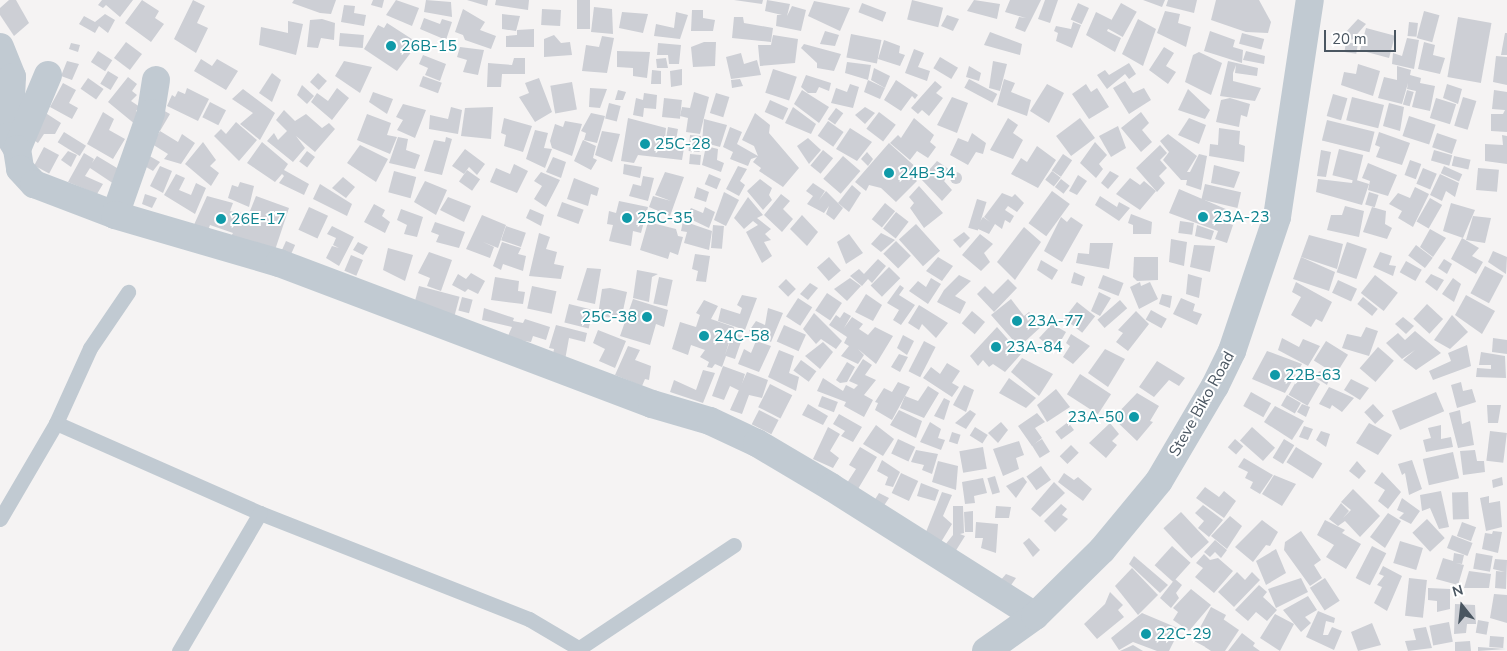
<!DOCTYPE html>
<style>
body{margin:0}
#map{position:relative;width:1507px;height:651px;overflow:hidden;background:#f5f3f3;font-family:"Nunito Sans",sans-serif}
div>[style]{position:absolute}
.building>*{inset:0;background:#cdcfd5;transform-origin:0 0}
.round{border-radius:50%}
.service>*{height:15px;margin:-7.5px;padding:0 7.5px;transform-origin:7.5px;border-radius:7.5px;background:#c1cad2}
.minor>*{height:28px;margin:-14px;padding:0 14px;transform-origin:14px;border-radius:14px;background:#c1cad2}
.tertiary>*{height:28px;margin:-14px;padding:0 14px;transform-origin:14px;border-radius:14px;background:#c1cad2}
.dots>*{width:14px;height:14px;translate:-50% -50%;box-sizing:border-box;border:2px solid #fff;border-radius:50%}
span{translate:-50% -50%;white-space:nowrap;text-align:center;line-height:1.15;-webkit-text-stroke:4px #fff;paint-order:stroke}
.culture-label{font-size:16px;color:#0d838f}
.left{translate:0 -50%;text-align:left}
.right{translate:-100% -50%;text-align:right}
.street-label{font-size:16px;color:#4a5661}
.north{position:absolute;left:1437px;top:581px;width:50px;height:50px;-webkit-text-stroke:4px #fff;paint-order:stroke;rotate:344deg;font-size:14px;font-weight:700;line-height:20px;text-align:center;color:#4a5661}
.north::after{content:'';display:block;margin:auto;width:18px;height:22px;background:#4a5661;clip-path:polygon(50% 0,100% 100%,50% 72%,0 100%)}
.scale{position:absolute;left:1324px;top:30px;width:72px;height:22px;box-sizing:border-box;border:2px solid #4a5661;border-top:0;padding-left:6px;font-size:15px;line-height:18px;white-space:nowrap;color:#4a5661;-webkit-text-stroke:4px #fff;paint-order:stroke}
</style>
<div id="map">
<div class="building">
<i style="clip-path:polygon(9px 0,16px 0,29px 23px,14px 36px,0 15px,0 8px)"></i>
<i style="clip-path:polygon(102px 0,133px 0,120px 17px,106px 5px,103px 8px,98px 5px)"></i>
<i style="clip-path:polygon(142px 0,159px 11px,155px 18px,164px 24px,151px 42px,125px 23px)"></i>
<i style="clip-path:polygon(193px 0,205px 6px,197px 23px,208px 28px,196px 53px,174px 39px)"></i>
<i style="clip-path:polygon(294px 0,336px 0,331px 14px,320px 13px,292px 3px)"></i>
<i style="clip-path:polygon(373px 0,384px 0,382px 8px,371px 5px)"></i>
<i style="clip-path:polygon(396px 0,419px 8px,412px 26px,386px 15px)"></i>
<i style="clip-path:polygon(426px 0,451px 2px,452px 17px,424px 12px)"></i>
<i style="clip-path:polygon(467px 0,488px 0,487px 6px)"></i>
<i style="clip-path:polygon(496px 0,529px 0,528px 10px,495px 5px)"></i>
<i style="left:577px;top:0;width:13px;height:29px"></i>
<i style="clip-path:polygon(734px 0,763px 0,762px 4px)"></i>
<i style="clip-path:polygon(767px 0,790px 4px,787px 16px,792px 6px,806px 10px,801px 31px,776px 26px,777px 15px,782px 15px,765px 11px)"></i>
<i style="left:912px;top:0;width:32px;height:20px;rotate:14deg"></i>
<i style="clip-path:polygon(974px 0,1000px 4px,997px 19px,967px 11px)"></i>
<i style="clip-path:polygon(1010px 0,1041px 0,1025px 32px,1015px 28px,1019px 17px,1026px 18px,1005px 12px)"></i>
<i style="clip-path:polygon(1045px 0,1058px 0,1050px 23px,1038px 19px)"></i>
<i style="clip-path:polygon(1143px 0,1165px 0,1162px 7px)"></i>
<i style="clip-path:polygon(1168px 0,1197px 0,1194px 13px,1166px 6px)"></i>
<i style="clip-path:polygon(1216px 0,1259px 0,1271px 22px,1268px 33px,1246px 32px,1211px 20px)"></i>
<i style="clip-path:polygon(814px 1px,850px 8px,840px 31px,808px 16px)"></i>
<i style="left:862px;top:3px;width:26px;height:10px;rotate:21deg"></i>
<i style="left:1078px;top:3px;width:12px;height:18px;rotate:24deg"></i>
<i style="left:1121px;top:3px;width:18px;height:29px;rotate:29deg"></i>
<i style="clip-path:polygon(344px 5px,355px 6px,354px 13px,366px 15px,364px 26px,341px 22px)"></i>
<i style="clip-path:polygon(594px 7px,612px 9px,613px 34px,591px 32px)"></i>
<i style="clip-path:polygon(463px 9px,485px 22px,480px 30px,496px 36px,491px 49px,465px 40px,463px 35px,455px 32px)"></i>
<i style="left:542px;top:9px;width:19px;height:16px;rotate:3deg"></i>
<i style="clip-path:polygon(692px 10px,703px 10px,703px 18px,715px 20px,713px 31px,691px 31px)"></i>
<i style="clip-path:polygon(1165px 11px,1180px 14px,1178px 23px,1191px 27px,1186px 47px,1157px 33px)"></i>
<i style="left:1424px;top:11px;width:16px;height:28px;rotate:15deg"></i>
<i style="clip-path:polygon(622px 12px,648px 14px,643px 33px,619px 28px)"></i>
<i style="clip-path:polygon(676px 12px,688px 15px,680px 39px,654px 36px,656px 24px,674px 28px)"></i>
<i style="clip-path:polygon(1096px 12px,1112px 20px,1107px 31px,1121px 38px,1115px 52px,1086px 35px)"></i>
<i style="clip-path:polygon(105px 14px,115px 20px,108px 33px,99px 26px,95px 33px,79px 24px,84px 16px,95px 22px)"></i>
<i style="clip-path:polygon(502px 14px,520px 16px,516px 31px,502px 29px)"></i>
<i style="clip-path:polygon(947px 15px,959px 19px,953px 31px,941px 26px)"></i>
<i style="clip-path:polygon(734px 17px,743px 17px,744px 23px,773px 28px,771px 42px,732px 38px)"></i>
<i style="left:1458px;top:17px;width:34px;height:61px;rotate:10deg"></i>
<i style="clip-path:polygon(424px 18px,440px 24px,442px 19px,452px 22px,446px 40px,420px 29px)"></i>
<i style="clip-path:polygon(322px 19px,335px 23px,334px 40px,321px 38px,318px 48px,307px 47px,310px 20px)"></i>
<i style="clip-path:polygon(1138px 19px,1156px 29px,1143px 66px,1122px 54px)"></i>
<i style="clip-path:polygon(1358px 19px,1366px 24px,1352px 40px,1344px 34px)"></i>
<i style="clip-path:polygon(288px 21px,303px 24px,296px 55px,259px 45px,261px 27px,288px 33px)"></i>
<i style="clip-path:polygon(1073px 22px,1081px 25px,1072px 48px,1056px 41px,1058px 33px,1054px 31px,1056px 26px,1071px 29px)"></i>
<i style="left:1409px;top:22px;width:9px;height:14px;rotate:6deg"></i>
<i style="clip-path:polygon(387px 23px,418px 43px,397px 71px,364px 49px,378px 25px,384px 28px)"></i>
<i style="left:1366px;top:28px;width:30px;height:23px;rotate:15deg"></i>
<i style="clip-path:polygon(534px 29px,534px 47px,506px 47px,506px 36px,517px 35px,517px 30px)"></i>
<i style="clip-path:polygon(825px 31px,839px 35px,835px 46px,820px 44px)"></i>
<i style="clip-path:polygon(1210px 31px,1235px 40px,1233px 47px,1243px 50px,1242px 63px,1204px 51px)"></i>
<i style="clip-path:polygon(990px 32px,1022px 44px,1020px 55px,984px 45px)"></i>
<i style="left:340px;top:33px;width:24px;height:13px;rotate:5deg"></i>
<i style="left:1242px;top:33px;width:23px;height:11px;rotate:15deg"></i>
<i style="clip-path:polygon(1505px 33px,1507px 33px,1507px 55px,1501px 55px)"></i>
<i style="left:851px;top:34px;width:31px;height:24px;rotate:11deg"></i>
<i style="clip-path:polygon(554px 35px,561px 43px,570px 42px,572px 55px,544px 57px,544px 39px)"></i>
<i style="clip-path:polygon(773px 35px,798px 39px,795px 63px,760px 66px,758px 45px,771px 45px)"></i>
<i style="clip-path:polygon(602px 36px,614px 38px,607px 73px,582px 71px,586px 45px,599px 47px)"></i>
<i style="clip-path:polygon(1407px 38px,1419px 40px,1414px 69px,1392px 64px,1393px 53px,1402px 56px)"></i>
<i style="clip-path:polygon(884px 40px,900px 46px,899px 53px,905px 55px,900px 66px,878px 59px)"></i>
<i style="left:126px;top:42px;width:20px;height:20px;rotate:37deg"></i>
<i style="clip-path:polygon(704px 42px,716px 42px,715px 66px,693px 67px,691px 47px)"></i>
<i style="left:1346px;top:42px;width:12px;height:10px;rotate:9deg"></i>
<i style="clip-path:polygon(1424px 42px,1435px 45px,1433px 55px,1445px 58px,1440px 74px,1418px 69px)"></i>
<i style="clip-path:polygon(71px 43px,80px 45px,78px 52px,69px 49px)"></i>
<i style="clip-path:polygon(658px 43px,681px 45px,679px 64px,669px 64px,668px 55px,657px 55px)"></i>
<i style="clip-path:polygon(804px 44px,841px 54px,834px 71px,817px 68px,817px 63px,801px 48px)"></i>
<i style="clip-path:polygon(460px 47px,484px 50px,478px 75px,463px 72px,467px 60px,457px 57px)"></i>
<i style="clip-path:polygon(1164px 47px,1174px 53px,1166px 66px,1176px 72px,1168px 84px,1149px 70px)"></i>
<i style="clip-path:polygon(914px 49px,924px 53px,918px 67px,930px 71px,927px 81px,905px 73px)"></i>
<i style="left:98px;top:51px;width:17px;height:13px;rotate:33deg"></i>
<i style="clip-path:polygon(617px 51px,650px 52px,647px 78px,633px 76px,633px 68px,617px 67px)"></i>
<i style="clip-path:polygon(1246px 51px,1265px 56px,1264px 64px,1243px 60px)"></i>
<i style="clip-path:polygon(1199px 52px,1222px 63px,1211px 95px,1185px 82px,1193px 55px)"></i>
<i style="clip-path:polygon(741px 53px,744px 64px,757px 60px,761px 75px,731px 79px,726px 57px)"></i>
<i style="clip-path:polygon(423px 55px,446px 64px,440px 81px,425px 75px,428px 68px,419px 64px)"></i>
<i style="clip-path:polygon(1496px 56px,1507px 57px,1507px 85px,1493px 82px)"></i>
<i style="left:940px;top:57px;width:21px;height:13px;rotate:31deg"></i>
<i style="clip-path:polygon(514px 58px,525px 58px,525px 74px,502px 74px,501px 87px,487px 87px,488px 63px,512px 65px)"></i>
<i style="clip-path:polygon(666px 58px,668px 68px,657px 68px,656px 59px)"></i>
<i style="clip-path:polygon(201px 59px,212px 66px,217px 59px,238px 71px,226px 90px,194px 71px)"></i>
<i style="clip-path:polygon(67px 61px,79px 64px,72px 80px,61px 76px)"></i>
<i style="clip-path:polygon(344px 61px,372px 67px,360px 93px,335px 76px)"></i>
<i style="clip-path:polygon(993px 61px,1007px 64px,1000px 91px,989px 88px)"></i>
<i style="clip-path:polygon(1228px 61px,1258px 68px,1257px 76px,1235px 73px,1236px 65px,1233px 73px,1233px 81px,1261px 88px,1255px 101px,1220px 96px)"></i>
<i style="clip-path:polygon(847px 62px,871px 65px,868px 80px,885px 88px,880px 99px,864px 92px,868px 80px,845px 73px)"></i>
<i style="clip-path:polygon(1129px 63px,1136px 74px,1129px 79px,1125px 74px,1107px 89px,1097px 75px,1105px 70px,1109px 75px)"></i>
<i style="clip-path:polygon(1358px 64px,1380px 71px,1373px 96px,1341px 85px,1344px 72px,1356px 74px)"></i>
<i style="clip-path:polygon(969px 66px,981px 73px,979px 81px,966px 77px)"></i>
<i style="clip-path:polygon(1397px 66px,1411px 70px,1410px 75px,1421px 78px,1420px 83px,1435px 86px,1430px 111px,1412px 107px,1416px 91px,1407px 89px,1408px 83px,1402px 104px,1378px 98px,1384px 77px,1397px 80px)"></i>
<i style="clip-path:polygon(874px 68px,890px 76px,885px 88px,871px 80px)"></i>
<i style="clip-path:polygon(682px 69px,682px 85px,671px 87px,670px 71px)"></i>
<i style="left:773px;top:69px;width:25px;height:25px;rotate:18deg"></i>
<i style="clip-path:polygon(652px 70px,661px 71px,661px 84px,651px 84px)"></i>
<i style="left:108px;top:71px;width:12px;height:15px;rotate:31deg"></i>
<i style="clip-path:polygon(272px 73px,281px 80px,272px 102px,259px 93px)"></i>
<i style="left:318px;top:73px;width:12px;height:12px;rotate:42deg"></i>
<i style="clip-path:polygon(806px 75px,831px 83px,829px 91px,819px 87px,816px 93px,808px 93px,801px 87px)"></i>
<i style="left:423px;top:76px;width:20px;height:11px;rotate:20deg"></i>
<i style="clip-path:polygon(128px 77px,137px 84px,132px 91px,137px 95px,131px 101px,140px 107px,136px 111px,141px 115px,136px 125px,108px 102px)"></i>
<i style="left:88px;top:78px;width:19px;height:13px;rotate:35deg"></i>
<i style="clip-path:polygon(539px 78px,552px 112px,535px 122px,519px 97px,529px 93px,525px 83px)"></i>
<i style="left:969px;top:79px;width:32px;height:10px;rotate:28deg"></i>
<i style="clip-path:polygon(1004px 79px,1015px 83px,1011px 92px,1031px 100px,1027px 116px,997px 105px)"></i>
<i style="clip-path:polygon(731px 80px,740px 79px,743px 86px,732px 88px)"></i>
<i style="clip-path:polygon(896px 80px,918px 95px,915px 99px,912px 96px,901px 111px,884px 100px)"></i>
<i style="clip-path:polygon(935px 81px,942px 87px,936px 93px,943px 98px,929px 116px,922px 110px,918px 114px,911px 108px)"></i>
<i style="clip-path:polygon(1125px 81px,1133px 93px,1144px 88px,1151px 100px,1129px 114px,1113px 88px)"></i>
<i style="left:572px;top:82px;width:28px;height:22px;rotate:80deg"></i>
<i style="clip-path:polygon(63px 83px,76px 90px,69px 103px,78px 108px,72px 119px,50px 107px)"></i>
<i style="clip-path:polygon(850px 84px,859px 87px,853px 108px,831px 103px,836px 88px,847px 92px)"></i>
<i style="clip-path:polygon(1047px 84px,1064px 93px,1049px 123px,1030px 111px)"></i>
<i style="clip-path:polygon(1086px 84px,1091px 92px,1097px 88px,1109px 107px,1089px 119px,1072px 94px)"></i>
<i style="clip-path:polygon(1447px 84px,1462px 89px,1458px 104px,1443px 98px)"></i>
<i style="clip-path:polygon(302px 85px,314px 96px,307px 104px,297px 95px)"></i>
<i style="clip-path:polygon(187px 88px,209px 99px,198px 121px,167px 106px,172px 95px,175px 97px,178px 91px,185px 94px)"></i>
<i style="clip-path:polygon(337px 88px,349px 98px,332px 120px,311px 102px,317px 93px,328px 101px)"></i>
<i style="clip-path:polygon(590px 88px,607px 89px,600px 108px,589px 107px)"></i>
<i style="clip-path:polygon(243px 89px,275px 113px,260px 140px,240px 124px,253px 113px,232px 99px)"></i>
<i style="clip-path:polygon(1188px 89px,1210px 110px,1205px 119px,1178px 110px)"></i>
<i style="clip-path:polygon(618px 90px,626px 92px,623px 100px,615px 100px)"></i>
<i style="clip-path:polygon(802px 90px,829px 107px,819px 123px,794px 104px)"></i>
<i style="left:1407px;top:90px;width:7px;height:15px;rotate:16deg"></i>
<i style="clip-path:polygon(1494px 90px,1507px 92px,1507px 132px,1491px 131px,1491px 114px,1503px 114px,1505px 110px,1492px 109px)"></i>
<i style="clip-path:polygon(373px 92px,393px 99px,387px 114px,369px 102px)"></i>
<i style="clip-path:polygon(694px 92px,709px 97px,700px 134px,686px 132px,688px 118px,680px 116px,682px 107px,690px 108px)"></i>
<i style="clip-path:polygon(644px 93px,657px 95px,656px 109px,644px 108px,643px 117px,633px 115px,636px 98px,643px 100px)"></i>
<i style="left:716px;top:93px;width:14px;height:21px;rotate:17deg"></i>
<i style="left:1333px;top:94px;width:15px;height:23px;rotate:16deg"></i>
<i style="clip-path:polygon(952px 97px,968px 103px,957px 133px,937px 125px)"></i>
<i style="left:1352px;top:97px;width:33px;height:24px;rotate:14deg"></i>
<i style="left:1463px;top:97px;width:14px;height:30px;rotate:17deg"></i>
<i style="left:664px;top:98px;width:18px;height:19px;rotate:6deg"></i>
<i style="clip-path:polygon(1230px 98px,1250px 104px,1247px 117px,1241px 115px,1239px 127px,1216px 122px,1221px 100px)"></i>
<i style="left:1436px;top:98px;width:21px;height:21px;rotate:17deg"></i>
<i style="left:770px;top:100px;width:20px;height:13px;rotate:24deg"></i>
<i style="left:210px;top:102px;width:18px;height:17px;rotate:27deg"></i>
<i style="left:609px;top:103px;width:12px;height:16px;rotate:14deg"></i>
<i style="clip-path:polygon(1389px 103px,1404px 107px,1400px 131px,1383px 126px)"></i>
<i style="clip-path:polygon(403px 104px,426px 110px,415px 138px,397px 130px,403px 120px,396px 117px)"></i>
<i style="clip-path:polygon(451px 107px,462px 110px,458px 134px,429px 129px,430px 115px,448px 119px)"></i>
<i style="clip-path:polygon(493px 107px,491px 139px,461px 136px,465px 108px)"></i>
<i style="clip-path:polygon(793px 107px,816px 124px,811px 134px,785px 123px)"></i>
<i style="clip-path:polygon(865px 107px,875px 113px,865px 124px,855px 115px)"></i>
<i style="left:836px;top:108px;width:9px;height:14px;rotate:36deg"></i>
<i style="clip-path:polygon(161px 109px,170px 114px,160px 131px,178px 142px,182px 134px,195px 143px,181px 164px,164px 159px,168px 154px,152px 144px,160px 131px,151px 125px)"></i>
<i style="clip-path:polygon(284px 110px,295px 121px,306px 114px,322px 128px,329px 123px,335px 129px,315px 152px,296px 136px,305px 148px,293px 162px,267px 141px,274px 133px,278px 140px,287px 131px,276px 120px)"></i>
<i style="clip-path:polygon(44px 112px,61px 123px,55px 134px,44px 134px,38px 143px,28px 136px)"></i>
<i style="clip-path:polygon(103px 112px,114px 119px,109px 130px,125px 139px,113px 159px,87px 144px)"></i>
<i style="left:879px;top:112px;width:21px;height:21px;rotate:37deg"></i>
<i style="clip-path:polygon(1141px 112px,1149px 123px,1142px 130px,1152px 142px,1141px 152px,1121px 128px)"></i>
<i style="clip-path:polygon(591px 113px,605px 116px,597px 143px,584px 140px,586px 133px,581px 131px)"></i>
<i style="clip-path:polygon(755px 113px,770px 125px,769px 133px,799px 168px,783px 187px,759px 171px,761px 168px,753px 162px,757px 157px,751px 159px,748px 166px,730px 159px,733px 152px,723px 147px,730px 127px,742px 132px,737px 144px,758px 156px,754px 146px,742px 140px)"></i>
<i style="clip-path:polygon(367px 114px,391px 123px,387px 135px,397px 137px,390px 154px,357px 140px)"></i>
<i style="left:1409px;top:116px;width:28px;height:21px;rotate:18deg"></i>
<i style="clip-path:polygon(504px 118px,532px 126px,523px 152px,504px 146px,506px 135px,501px 133px)"></i>
<i style="clip-path:polygon(628px 118px,666px 128px,664px 150px,668px 127px,678px 129px,675px 146px,684px 148px,682px 160px,638px 155px,634px 163px,621px 161px)"></i>
<i style="clip-path:polygon(914px 118px,934px 135px,930px 142px,936px 147px,928px 158px,917px 151px,910px 160px,890px 143px,898px 135px,901px 138px)"></i>
<i style="clip-path:polygon(1008px 118px,1018px 125px,1013px 133px,1023px 140px,1013px 159px,990px 150px)"></i>
<i style="left:1080px;top:118px;width:25px;height:30px;rotate:53deg"></i>
<i style="clip-path:polygon(1189px 118px,1206px 125px,1199px 144px,1178px 135px)"></i>
<i style="clip-path:polygon(704px 119px,727px 125px,720px 147px,702px 142px)"></i>
<i style="left:1327px;top:120px;width:49px;height:21px;rotate:14deg"></i>
<i style="clip-path:polygon(565px 121px,582px 124px,572px 156px,552px 148px,550px 141px,555px 124px,563px 127px)"></i>
<i style="left:828px;top:121px;width:19px;height:18px;rotate:35deg"></i>
<i style="clip-path:polygon(236px 122px,257px 140px,239px 161px,214px 136px,221px 129px,226px 134px)"></i>
<i style="clip-path:polygon(1118px 126px,1126px 148px,1111px 157px,1099px 136px)"></i>
<i style="clip-path:polygon(850px 128px,872px 142px,857px 161px,836px 149px)"></i>
<i style="clip-path:polygon(1219px 128px,1240px 131px,1239px 144px,1245px 146px,1244px 162px,1209px 156px,1210px 144px,1218px 145px)"></i>
<i style="clip-path:polygon(535px 130px,548px 133px,544px 148px,552px 149px,545px 168px,526px 159px)"></i>
<i style="clip-path:polygon(602px 131px,620px 134px,612px 162px,595px 155px)"></i>
<i style="left:64px;top:132px;width:26px;height:12px;rotate:32deg"></i>
<i style="clip-path:polygon(1379px 132px,1410px 143px,1402px 165px,1376px 157px,1380px 147px,1375px 145px)"></i>
<i style="clip-path:polygon(972px 133px,986px 143px,983px 154px,976px 152px,968px 165px,950px 155px,958px 138px,968px 142px)"></i>
<i style="left:1437px;top:133px;width:21px;height:15px;rotate:19deg"></i>
<i style="clip-path:polygon(1168px 134px,1197px 156px,1187px 172px,1190px 172px,1199px 154px,1207px 156px,1201px 190px,1186px 185px,1187px 180px,1181px 180px,1163px 160px,1169px 152px,1160px 141px)"></i>
<i style="left:690px;top:135px;width:11px;height:16px;rotate:5deg"></i>
<i style="clip-path:polygon(1502px 135px,1507px 136px,1507px 164px,1485px 161px,1485px 144px,1503px 145px)"></i>
<i style="clip-path:polygon(398px 137px,408px 139px,406px 150px,420px 155px,415px 169px,389px 163px)"></i>
<i style="clip-path:polygon(446px 137px,452px 139px,442px 175px,424px 171px,434px 140px,445px 142px)"></i>
<i style="clip-path:polygon(808px 138px,821px 150px,809px 164px,797px 146px)"></i>
<i style="clip-path:polygon(583px 140px,596px 146px,593px 158px,597px 160px,591px 170px,574px 161px)"></i>
<i style="clip-path:polygon(203px 142px,216px 160px,210px 166px,219px 173px,211px 186px,185px 164px)"></i>
<i style="clip-path:polygon(262px 142px,288px 164px,284px 170px,309px 184px,304px 195px,279px 183px,284px 176px,282px 174px,275px 182px,247px 163px)"></i>
<i style="clip-path:polygon(1095px 142px,1107px 155px,1099px 164px,1103px 169px,1096px 178px,1080px 163px)"></i>
<i style="clip-path:polygon(889px 143px,919px 170px,912px 176px,917px 181px,896px 202px,881px 188px,869px 185px,866px 191px,855px 182px)"></i>
<i style="clip-path:polygon(360px 145px,388px 159px,376px 182px,347px 163px)"></i>
<i style="clip-path:polygon(1160px 145px,1167px 153px,1160px 160px,1167px 168px,1159px 176px,1165px 183px,1157px 192px,1136px 168px)"></i>
<i style="clip-path:polygon(706px 146px,718px 149px,717px 160px,724px 163px,721px 172px,702px 165px)"></i>
<i style="clip-path:polygon(1037px 146px,1056px 160px,1038px 188px,1011px 174px,1021px 158px,1027px 162px)"></i>
<i style="left:44px;top:147px;width:17px;height:21px;rotate:28deg"></i>
<i style="clip-path:polygon(465px 149px,485px 164px,477px 175px,469px 167px,464px 174px,452px 166px)"></i>
<i style="left:1339px;top:149px;width:25px;height:27px;rotate:14deg"></i>
<i style="left:823px;top:150px;width:13px;height:20px;rotate:39deg"></i>
<i style="clip-path:polygon(1321px 150px,1331px 152px,1326px 177px,1317px 176px)"></i>
<i style="left:1434px;top:150px;width:19px;height:11px;rotate:16deg"></i>
<i style="clip-path:polygon(68px 151px,77px 155px,71px 167px,61px 160px)"></i>
<i style="left:307px;top:151px;width:10px;height:13px;rotate:37deg"></i>
<i style="clip-path:polygon(867px 152px,873px 159px,868px 166px,861px 159px)"></i>
<i style="clip-path:polygon(84px 153px,94px 159px,92px 163px,97px 156px,122px 171px,114px 184px,90px 168px,85px 176px,103px 184px,97px 194px,68px 182px)"></i>
<i style="clip-path:polygon(146px 154px,160px 162px,153px 171px,141px 164px)"></i>
<i style="left:690px;top:154px;width:11px;height:10px;rotate:5deg"></i>
<i style="left:1063px;top:154px;width:11px;height:20px;rotate:34deg"></i>
<i style="left:843px;top:156px;width:23px;height:30px;rotate:41deg"></i>
<i style="left:1454px;top:156px;width:17px;height:10px;rotate:13deg"></i>
<i style="clip-path:polygon(553px 157px,566px 162px,561px 178px,546px 172px)"></i>
<i style="left:1410px;top:160px;width:12px;height:16px;rotate:20deg"></i>
<i style="clip-path:polygon(937px 161px,953px 172px,944px 181px,952px 190px,942px 201px,921px 179px)"></i>
<i style="clip-path:polygon(1368px 163px,1397px 175px,1388px 196px,1368px 190px,1370px 181px,1362px 178px)"></i>
<i style="clip-path:polygon(514px 164px,528px 171px,517px 193px,490px 182px,496px 168px,510px 174px)"></i>
<i style="clip-path:polygon(624px 164px,642px 167px,640px 178px,623px 174px)"></i>
<i style="clip-path:polygon(1214px 165px,1240px 172px,1234px 188px,1211px 183px)"></i>
<i style="clip-path:polygon(160px 166px,172px 171px,163px 193px,150px 186px)"></i>
<i style="clip-path:polygon(738px 166px,747px 169px,740px 181px,745px 185px,739px 196px,726px 189px)"></i>
<i style="left:1444px;top:166px;width:20px;height:8px;rotate:24deg"></i>
<i style="left:1423px;top:168px;width:15px;height:17px;rotate:23deg"></i>
<i style="left:1478px;top:168px;width:21px;height:22px;rotate:5deg"></i>
<i style="left:467px;top:170px;width:16px;height:14px;rotate:35deg"></i>
<i style="left:394px;top:171px;width:23px;height:22px;rotate:15deg"></i>
<i style="left:1052px;top:171px;width:11px;height:11px;rotate:38deg"></i>
<i style="clip-path:polygon(1110px 171px,1119px 176px,1108px 189px,1101px 183px)"></i>
<i class="round" style="left:950px;top:172px;width:12px;height:12px"></i>
<i style="clip-path:polygon(541px 172px,560px 180px,546px 207px,534px 199px,542px 186px,534px 181px)"></i>
<i style="clip-path:polygon(665px 172px,684px 177px,670px 216px,649px 207px,653px 196px,671px 201px,655px 195px)"></i>
<i style="clip-path:polygon(176px 174px,185px 178px,179px 190px,191px 195px,196px 183px,206px 188px,195px 214px,164px 195px)"></i>
<i style="left:709px;top:174px;width:13px;height:11px;rotate:23deg"></i>
<i style="clip-path:polygon(1440px 174px,1459px 183px,1455px 197px,1446px 191px,1442px 201px,1430px 195px)"></i>
<i style="clip-path:polygon(1078px 175px,1087px 181px,1077px 195px,1069px 191px)"></i>
<i style="clip-path:polygon(643px 176px,654px 178px,648px 201px,629px 196px,633px 184px,641px 186px)"></i>
<i style="clip-path:polygon(343px 177px,355px 187px,346px 198px,332px 188px)"></i>
<i style="clip-path:polygon(574px 178px,599px 188px,597px 196px,591px 194px,588px 206px,567px 199px)"></i>
<i style="clip-path:polygon(1130px 178px,1140px 185px,1144px 181px,1156px 191px,1140px 210px,1116px 194px)"></i>
<i style="clip-path:polygon(760px 179px,772px 188px,769px 195px,772px 200px,763px 210px,747px 191px)"></i>
<i style="left:1061px;top:179px;width:11px;height:10px;rotate:38deg"></i>
<i style="clip-path:polygon(1318px 179px,1352px 183px,1353px 179px,1369px 184px,1362px 205px,1316px 192px)"></i>
<i style="clip-path:polygon(425px 181px,447px 190px,436px 215px,414px 202px)"></i>
<i style="clip-path:polygon(240px 182px,254px 186px,249px 207px,228px 198px,232px 185px,238px 187px)"></i>
<i style="clip-path:polygon(813px 183px,825px 191px,819px 200px,826px 191px,843px 208px,834px 220px,826px 214px,829px 206px,824px 213px,807px 204px,813px 196px,806px 191px)"></i>
<i style="clip-path:polygon(320px 184px,352px 204px,347px 216px,313px 199px)"></i>
<i style="left:1205px;top:184px;width:37px;height:16px;rotate:13deg"></i>
<i style="clip-path:polygon(852px 185px,861px 193px,849px 212px,838px 203px)"></i>
<i style="clip-path:polygon(919px 186px,943px 213px,924px 228px,910px 208px,914px 203px,909px 197px)"></i>
<i style="clip-path:polygon(697px 187px,709px 192px,706px 202px,694px 198px)"></i>
<i style="clip-path:polygon(1415px 187px,1429px 194px,1413px 227px,1398px 218px,1402px 211px,1389px 204px,1398px 193px,1410px 198px)"></i>
<i style="clip-path:polygon(1179px 189px,1228px 210px,1224px 222px,1233px 225px,1227px 243px,1215px 239px,1218px 231px,1169px 213px)"></i>
<i style="left:1052px;top:191px;width:22px;height:40px;rotate:36deg"></i>
<i style="clip-path:polygon(724px 192px,739px 200px,726px 226px,714px 220px)"></i>
<i style="left:1369px;top:192px;width:10px;height:13px;rotate:17deg"></i>
<i style="clip-path:polygon(1002px 193px,1012px 197px,1015px 194px,1024px 203px,1017px 212px,1008px 206px,1005px 210px,1014px 216px,1010px 223px,1005px 220px,1002px 229px,995px 224px,989px 234px,976px 228px,983px 217px,990px 222px,984px 217px)"></i>
<i style="clip-path:polygon(145px 194px,157px 198px,152px 208px,142px 204px)"></i>
<i style="clip-path:polygon(781px 194px,790px 201px,783px 209px,793px 219px,782px 232px,764px 215px)"></i>
<i style="clip-path:polygon(207px 196px,233px 203px,230px 211px,248px 214px,246px 221px,256px 196px,289px 208px,274px 253px,230px 238px,233px 233px,210px 225px,208px 230px,193px 227px)"></i>
<i style="clip-path:polygon(1100px 196px,1117px 207px,1119px 202px,1130px 208px,1119px 221px,1095px 205px)"></i>
<i style="clip-path:polygon(448px 197px,471px 206px,464px 222px,440px 210px)"></i>
<i style="clip-path:polygon(748px 197px,763px 215px,757px 218px,771px 229px,765px 234px,771px 240px,764px 242px,772px 256px,762px 263px,746px 232px,758px 225px,753px 221px,744px 229px,734px 218px)"></i>
<i style="left:1430px;top:198px;width:14px;height:27px;rotate:30deg"></i>
<i style="left:977px;top:199px;width:10px;height:30px;rotate:17deg"></i>
<i style="clip-path:polygon(619px 201px,648px 207px,641px 233px,633px 231px,631px 246px,609px 241px,613px 225px,607px 224px,609px 211px,616px 213px)"></i>
<i style="left:562px;top:202px;width:23px;height:15px;rotate:20deg"></i>
<i style="left:885px;top:203px;width:13px;height:21px;rotate:39deg"></i>
<i style="clip-path:polygon(1451px 203px,1475px 210px,1463px 238px,1443px 231px)"></i>
<i style="clip-path:polygon(374px 204px,385px 210px,382px 216px,390px 222px,385px 233px,364px 222px)"></i>
<i style="clip-path:polygon(1345px 206px,1364px 211px,1359px 237px,1327px 230px,1331px 215px,1342px 215px)"></i>
<i style="left:309px;top:207px;width:21px;height:25px;rotate:25deg"></i>
<i style="clip-path:polygon(705px 207px,715px 212px,709px 228px,686px 217px,691px 208px,703px 213px)"></i>
<i style="clip-path:polygon(1372px 207px,1386px 211px,1385px 224px,1392px 228px,1387px 239px,1363px 232px)"></i>
<i style="clip-path:polygon(401px 209px,423px 217px,417px 237px,404px 234px,407px 225px,397px 220px)"></i>
<i style="clip-path:polygon(530px 209px,544px 215px,541px 226px,526px 218px)"></i>
<i style="left:896px;top:212px;width:16px;height:21px;rotate:38deg"></i>
<i style="clip-path:polygon(1131px 214px,1152px 222px,1151px 234px,1133px 234px,1133px 225px,1128px 223px)"></i>
<i style="clip-path:polygon(482px 215px,506px 225px,498px 248px,483px 242px,494px 247px,490px 258px,466px 249px)"></i>
<i style="clip-path:polygon(802px 215px,818px 232px,807px 246px,790px 229px)"></i>
<i style="clip-path:polygon(1473px 216px,1491px 218px,1485px 243px,1466px 240px)"></i>
<i style="clip-path:polygon(1061px 217px,1067px 222px,1071px 217px,1083px 225px,1062px 262px,1044px 251px)"></i>
<i style="clip-path:polygon(683px 221px,712px 231px,709px 250px,684px 243px,687px 232px,681px 231px)"></i>
<i style="left:1180px;top:221px;width:14px;height:12px;rotate:8deg"></i>
<i style="clip-path:polygon(435px 222px,465px 232px,459px 248px,436px 242px,439px 235px,431px 232px)"></i>
<i style="clip-path:polygon(648px 222px,676px 229px,678px 236px,683px 237px,678px 255px,670px 252px,668px 259px,640px 250px)"></i>
<i style="left:916px;top:224px;width:36px;height:23px;rotate:48deg"></i>
<i style="left:713px;top:225px;width:11px;height:23px;rotate:5deg"></i>
<i style="clip-path:polygon(1197px 225px,1214px 231px,1211px 240px,1195px 236px)"></i>
<i style="clip-path:polygon(332px 226px,354px 237px,339px 266px,326px 258px,332px 246px,339px 248px,333px 245px,336px 238px,327px 234px)"></i>
<i style="left:506px;top:226px;width:21px;height:15px;rotate:19deg"></i>
<i style="clip-path:polygon(1024px 227px,1041px 242px,1015px 280px,997px 262px)"></i>
<i style="clip-path:polygon(1430px 229px,1446px 238px,1433px 257px,1420px 247px)"></i>
<i style="clip-path:polygon(964px 232px,970px 238px,960px 248px,953px 240px)"></i>
<i style="clip-path:polygon(539px 233px,550px 237px,546px 249px,557px 252px,554px 264px,564px 266px,561px 279px,529px 276px)"></i>
<i style="clip-path:polygon(881px 233px,895px 240px,881px 252px,871px 244px)"></i>
<i style="clip-path:polygon(849px 234px,863px 253px,846px 264px,837px 242px)"></i>
<i style="clip-path:polygon(980px 234px,993px 244px,984px 253px,990px 262px,981px 271px,962px 255px)"></i>
<i style="clip-path:polygon(1309px 235px,1343px 244px,1337px 269px,1301px 257px)"></i>
<i style="clip-path:polygon(1462px 238px,1479px 248px,1472px 256px,1483px 262px,1476px 274px,1451px 259px)"></i>
<i style="clip-path:polygon(1171px 239px,1187px 242px,1184px 266px,1169px 262px)"></i>
<i style="left:286px;top:241px;width:10px;height:12px;rotate:24deg"></i>
<i style="left:896px;top:241px;width:21px;height:18px;rotate:45deg"></i>
<i style="clip-path:polygon(358px 242px,368px 247px,363px 255px,353px 250px)"></i>
<i style="clip-path:polygon(502px 242px,521px 248px,518px 254px,526px 256px,523px 271px,503px 264px,501px 270px,493px 266px)"></i>
<i style="left:1347px;top:242px;width:21px;height:32px;rotate:19deg"></i>
<i style="clip-path:polygon(1090px 243px,1113px 243px,1109px 269px,1076px 263px,1078px 253px,1089px 254px)"></i>
<i style="clip-path:polygon(1194px 245px,1215px 246px,1210px 272px,1190px 267px)"></i>
<i style="left:1416px;top:245px;width:21px;height:13px;rotate:37deg"></i>
<i style="clip-path:polygon(388px 248px,413px 255px,405px 281px,383px 270px)"></i>
<i style="clip-path:polygon(1493px 251px,1507px 257px,1506px 274px,1488px 262px)"></i>
<i style="clip-path:polygon(429px 252px,452px 260px,441px 291px,427px 286px,430px 278px,418px 273px)"></i>
<i style="clip-path:polygon(1380px 252px,1392px 256px,1389px 265px,1396px 266px,1393px 276px,1373px 267px)"></i>
<i style="clip-path:polygon(695px 254px,710px 256px,706px 282px,696px 281px,698px 271px,692px 269px)"></i>
<i style="left:351px;top:255px;width:13px;height:17px;rotate:23deg"></i>
<i style="left:829px;top:257px;width:18px;height:16px;rotate:49deg"></i>
<i style="clip-path:polygon(938px 257px,953px 266px,942px 281px,926px 271px)"></i>
<i style="clip-path:polygon(1134px 257px,1158px 257px,1158px 280px,1137px 281px,1133px 277px)"></i>
<i style="clip-path:polygon(1301px 257px,1335px 272px,1329px 291px,1293px 279px)"></i>
<i style="clip-path:polygon(878px 259px,886px 266px,872px 283px,868px 279px,862px 286px,850px 276px,859px 269px,864px 274px)"></i>
<i style="clip-path:polygon(1444px 259px,1452px 264px,1447px 274px,1438px 268px)"></i>
<i style="clip-path:polygon(1041px 260px,1058px 270px,1052px 280px,1037px 270px)"></i>
<i style="left:1406px;top:261px;width:18px;height:13px;rotate:29deg"></i>
<i style="left:1485px;top:266px;width:21px;height:31px;rotate:28deg"></i>
<i style="left:889px;top:267px;width:16px;height:26px;rotate:45deg"></i>
<i style="clip-path:polygon(587px 268px,601px 269px,595px 304px,577px 300px)"></i>
<i style="clip-path:polygon(637px 270px,658px 274px,652px 277px,649px 302px,633px 298px)"></i>
<i style="clip-path:polygon(1074px 272px,1085px 277px,1082px 286px,1071px 283px)"></i>
<i style="clip-path:polygon(471px 273px,485px 281px,478px 294px,468px 289px,465px 292px,452px 285px,458px 274px,466px 279px)"></i>
<i style="clip-path:polygon(1188px 274px,1202px 278px,1199px 298px,1186px 294px)"></i>
<i style="clip-path:polygon(1431px 274px,1444px 280px,1437px 291px,1425px 282px)"></i>
<i style="clip-path:polygon(959px 275px,971px 281px,955px 296px,966px 302px,960px 314px,937px 302px,944px 290px,952px 294px,944px 290px)"></i>
<i style="left:1103px;top:275px;width:22px;height:14px;rotate:21deg"></i>
<i style="left:1375px;top:275px;width:29px;height:23px;rotate:38deg"></i>
<i style="clip-path:polygon(495px 277px,519px 281px,518px 291px,525px 292px,523px 304px,491px 300px)"></i>
<i style="left:659px;top:277px;width:14px;height:27px;rotate:12deg"></i>
<i style="clip-path:polygon(850px 278px,861px 286px,847px 301px,834px 289px)"></i>
<i style="clip-path:polygon(931px 278px,941px 284px,928px 304px,909px 291px,918px 281px,926px 287px)"></i>
<i style="clip-path:polygon(1453px 278px,1461px 284px,1454px 302px,1442px 294px)"></i>
<i style="left:786px;top:279px;width:14px;height:11px;rotate:45deg"></i>
<i style="clip-path:polygon(1008px 279px,1017px 288px,994px 312px,977px 294px,985px 286px,993px 294px)"></i>
<i style="left:1338px;top:280px;width:21px;height:14px;rotate:25deg"></i>
<i style="clip-path:polygon(1140px 282px,1141px 286px,1150px 282px,1158px 299px,1139px 309px,1130px 287px)"></i>
<i style="clip-path:polygon(1296px 282px,1332px 302px,1322px 322px,1316px 319px,1311px 327px,1291px 315px,1301px 297px,1292px 292px)"></i>
<i style="clip-path:polygon(810px 283px,818px 288px,808px 300px,800px 294px)"></i>
<i style="clip-path:polygon(900px 285px,904px 288px,899px 295px,915px 305px,901px 325px,893px 320px,899px 310px,887px 303px)"></i>
<i style="left:419px;top:286px;width:42px;height:19px;rotate:15deg"></i>
<i style="left:532px;top:286px;width:25px;height:23px;rotate:12deg"></i>
<i style="clip-path:polygon(610px 288px,627px 292px,621px 320px,598px 315px,602px 289px)"></i>
<i style="clip-path:polygon(1099px 292px,1111px 298px,1100px 316px,1091px 311px)"></i>
<i style="left:827px;top:293px;width:18px;height:21px;rotate:34deg"></i>
<i style="clip-path:polygon(866px 294px,882px 305px,873px 321px,855px 312px)"></i>
<i style="clip-path:polygon(1162px 294px,1172px 296px,1170px 308px,1159px 304px)"></i>
<i style="clip-path:polygon(742px 295px,757px 298px,745px 330px,718px 321px,721px 308px,740px 314px,742px 308px,737px 305px)"></i>
<i style="clip-path:polygon(1466px 295px,1495px 311px,1482px 334px,1455px 315px)"></i>
<i style="left:462px;top:297px;width:11px;height:14px;rotate:15deg"></i>
<i style="left:1363px;top:297px;width:19px;height:9px;rotate:39deg"></i>
<i style="left:798px;top:298px;width:17px;height:22px;rotate:33deg"></i>
<i style="clip-path:polygon(1181px 298px,1195px 304px,1193px 311px,1202px 314px,1197px 325px,1173px 314px)"></i>
<i style="clip-path:polygon(633px 299px,668px 310px,664px 327px,656px 324px,650px 345px,620px 336px)"></i>
<i style="clip-path:polygon(1011px 299px,1024px 316px,1029px 312px,1043px 325px,1019px 347px,991px 315px)"></i>
<i style="clip-path:polygon(704px 300px,718px 306px,711px 319px,734px 327px,725px 355px,733px 333px,743px 336px,735px 359px,726px 356px,722px 367px,715px 364px,712px 368px,707px 367px,709px 362px,700px 357px,705px 350px,691px 345px,688px 355px,672px 349px,680px 322px,696px 327px,700px 315px,696px 313px)"></i>
<i style="left:1120px;top:300px;width:11px;height:30px;rotate:49deg"></i>
<i style="left:1077px;top:302px;width:23px;height:21px;rotate:38deg"></i>
<i style="left:569px;top:304px;width:25px;height:19px;rotate:14deg"></i>
<i style="left:1427px;top:304px;width:22px;height:20px;rotate:43deg"></i>
<i style="clip-path:polygon(919px 305px,948px 323px,936px 338px,922px 324px,919px 330px,908px 323px)"></i>
<i style="clip-path:polygon(484px 308px,514px 318px,513px 321px,523px 323px,525px 319px,550px 327px,546px 340px,533px 336px,531px 342px,507px 338px,512px 327px,482px 320px)"></i>
<i style="clip-path:polygon(768px 308px,783px 313px,771px 342px,749px 331px,756px 321px,765px 325px)"></i>
<i style="left:1151px;top:310px;width:18px;height:11px;rotate:29deg"></i>
<i style="left:972px;top:311px;width:17px;height:16px;rotate:40deg"></i>
<i style="clip-path:polygon(1136px 311px,1149px 324px,1128px 351px,1116px 342px,1123px 333px,1118px 330px)"></i>
<i style="clip-path:polygon(844px 312px,851px 316px,844px 328px,852px 317px,863px 324px,859px 329px,868px 335px,875px 327px,893px 336px,876px 364px,858px 349px,864px 355px,858px 364px,841px 356px,849px 346px,844px 343px,847px 337px,829px 325px,836px 315px,840px 318px)"></i>
<i style="clip-path:polygon(814px 313px,842px 341px,836px 349px,821px 339px,816px 344px,803px 329px)"></i>
<i style="clip-path:polygon(1452px 315px,1468px 332px,1450px 349px,1434px 340px)"></i>
<i style="clip-path:polygon(1403px 317px,1414px 326px,1406px 334px,1395px 324px)"></i>
<i style="clip-path:polygon(1052px 324px,1066px 332px,1055px 351px,1039px 338px)"></i>
<i style="clip-path:polygon(556px 325px,587px 333px,585px 342px,569px 338px,565px 360px,553px 354px,554px 349px,549px 348px)"></i>
<i style="left:784px;top:325px;width:24px;height:18px;rotate:24deg"></i>
<i style="clip-path:polygon(997px 327px,1021px 354px,1005px 372px,993px 364px,989px 367px,983px 360px,978px 366px,970px 356px)"></i>
<i style="clip-path:polygon(1366px 327px,1378px 331px,1369px 356px,1342px 348px,1347px 334px,1361px 337px)"></i>
<i style="clip-path:polygon(598px 330px,626px 341px,615px 368px,599px 361px,605px 349px,593px 343px)"></i>
<i style="clip-path:polygon(1415px 331px,1441px 353px,1416px 370px,1403px 360px,1415px 350px,1402px 359px,1386px 343px,1398px 333px,1405px 340px)"></i>
<i style="clip-path:polygon(1071px 334px,1090px 346px,1073px 364px,1063px 357px,1070px 346px,1066px 343px)"></i>
<i style="clip-path:polygon(903px 335px,914px 341px,907px 355px,897px 348px)"></i>
<i style="clip-path:polygon(1282px 338px,1299px 347px,1303px 339px,1320px 346px,1308px 366px,1278px 350px)"></i>
<i style="clip-path:polygon(1493px 338px,1507px 340px,1507px 354px,1492px 352px)"></i>
<i style="clip-path:polygon(756px 341px,771px 346px,759px 372px,738px 364px,744px 349px,751px 353px)"></i>
<i style="left:924px;top:341px;width:13px;height:34px;rotate:27deg"></i>
<i style="left:1326px;top:341px;width:26px;height:23px;rotate:32deg"></i>
<i style="clip-path:polygon(823px 342px,833px 352px,820px 369px,805px 356px)"></i>
<i style="clip-path:polygon(1467px 345px,1471px 366px,1433px 380px,1429px 371px,1451px 361px,1448px 353px)"></i>
<i style="clip-path:polygon(628px 346px,640px 350px,635px 360px,651px 366px,649px 380px,645px 379px,642px 386px,615px 375px)"></i>
<i style="left:1378px;top:347px;width:21px;height:28px;rotate:41deg"></i>
<i style="clip-path:polygon(1105px 349px,1125px 359px,1108px 387px,1088px 373px)"></i>
<i style="clip-path:polygon(779px 350px,794px 356px,789px 373px,799px 377px,796px 391px,768px 377px)"></i>
<i style="clip-path:polygon(1267px 351px,1302px 364px,1285px 393px,1252px 379px)"></i>
<i style="clip-path:polygon(1481px 352px,1505px 356px,1506px 378px,1476px 377px,1477px 368px,1491px 369px,1491px 365px,1479px 365px)"></i>
<i style="clip-path:polygon(899px 354px,908px 357px,900px 372px,891px 367px)"></i>
<i style="clip-path:polygon(1022px 358px,1053px 374px,1039px 396px,1011px 372px)"></i>
<i style="clip-path:polygon(863px 359px,872px 365px,865px 375px,876px 380px,864px 395px,873px 400px,864px 417px,844px 406px,846px 402px,817px 391px,823px 378px,843px 391px,846px 385px,854px 389px,858px 385px,849px 381px)"></i>
<i style="left:801px;top:360px;width:19px;height:13px;rotate:36deg"></i>
<i style="clip-path:polygon(1157px 361px,1185px 378px,1179px 386px,1169px 380px,1154px 397px,1139px 387px)"></i>
<i style="clip-path:polygon(847px 362px,855px 367px,847px 382px,840px 383px,836px 380px)"></i>
<i style="clip-path:polygon(947px 363px,960px 371px,952px 383px,959px 387px,952px 397px,923px 378px,931px 367px,940px 374px)"></i>
<i style="clip-path:polygon(723px 366px,745px 374px,740px 391px,730px 386px,724px 400px,712px 396px)"></i>
<i style="clip-path:polygon(703px 370px,715px 373px,703px 403px,670px 392px,674px 380px,696px 390px)"></i>
<i style="clip-path:polygon(1319px 371px,1331px 374px,1327px 385px,1316px 378px)"></i>
<i style="clip-path:polygon(747px 372px,768px 380px,762px 398px,749px 395px,742px 414px,730px 410px)"></i>
<i style="left:1301px;top:373px;width:22px;height:25px;rotate:30deg"></i>
<i style="left:1080px;top:374px;width:37px;height:24px;rotate:33deg"></i>
<i style="clip-path:polygon(1009px 378px,1036px 398px,1026px 408px,999px 393px)"></i>
<i style="clip-path:polygon(1351px 379px,1369px 388px,1360px 400px,1344px 390px)"></i>
<i style="clip-path:polygon(898px 382px,910px 387px,892px 420px,875px 410px,878px 403px,875px 402px,884px 388px,892px 392px)"></i>
<i style="clip-path:polygon(1461px 382px,1463px 391px,1472px 389px,1476px 402px,1457px 408px,1451px 385px)"></i>
<i style="left:770px;top:384px;width:25px;height:26px;rotate:27deg"></i>
<i style="clip-path:polygon(964px 385px,974px 390px,966px 412px,953px 405px)"></i>
<i style="clip-path:polygon(928px 386px,939px 393px,924px 418px,900px 408px,905px 396px,918px 401px)"></i>
<i style="clip-path:polygon(1329px 387px,1354px 398px,1342px 412px,1332px 405px,1330px 409px,1319px 404px)"></i>
<i style="clip-path:polygon(1056px 389px,1070px 407px,1047px 422px,1037px 405px)"></i>
<i style="left:1251px;top:392px;width:23px;height:16px;rotate:29deg"></i>
<i style="left:1436px;top:392px;width:21px;height:48px;rotate:67deg"></i>
<i style="clip-path:polygon(1137px 393px,1159px 406px,1150px 421px,1153px 422px,1137px 441px,1113px 418px)"></i>
<i style="left:1287px;top:395px;width:16px;height:12px;rotate:30deg"></i>
<i style="left:822px;top:396px;width:17px;height:11px;rotate:21deg"></i>
<i style="clip-path:polygon(944px 398px,950px 401px,944px 420px,934px 416px)"></i>
<i style="clip-path:polygon(808px 404px,828px 416px,823px 425px,802px 415px)"></i>
<i style="clip-path:polygon(1302px 404px,1310px 407px,1306px 417px,1297px 412px)"></i>
<i style="left:1373px;top:404px;width:16px;height:12px;rotate:47deg"></i>
<i style="clip-path:polygon(1487px 405px,1501px 405px,1498px 423px,1488px 423px)"></i>
<i style="clip-path:polygon(1275px 406px,1304px 421px,1292px 440px,1264px 422px)"></i>
<i style="left:759px;top:410px;width:22px;height:16px;rotate:27deg"></i>
<i style="clip-path:polygon(899px 410px,922px 421px,916px 438px,890px 425px)"></i>
<i style="clip-path:polygon(970px 410px,976px 414px,966px 429px,955px 423px)"></i>
<i style="clip-path:polygon(1460px 410px,1462px 424px,1470px 421px,1474px 445px,1458px 448px,1449px 413px)"></i>
<i style="clip-path:polygon(1037px 413px,1045px 422px,1035px 428px,1042px 438px,1032px 446px,1018px 426px)"></i>
<i style="clip-path:polygon(839px 414px,862px 427px,853px 442px,841px 436px,845px 431px,833px 424px)"></i>
<i style="clip-path:polygon(930px 422px,941px 429px,938px 438px,945px 440px,941px 450px,920px 442px)"></i>
<i style="clip-path:polygon(1001px 422px,1008px 430px,998px 443px,988px 433px)"></i>
<i style="left:1068px;top:422px;width:10px;height:16px;rotate:53deg"></i>
<i style="clip-path:polygon(1110px 423px,1119px 434px,1112px 441px,1117px 445px,1106px 458px,1089px 443px)"></i>
<i style="clip-path:polygon(1369px 423px,1392px 435px,1378px 455px,1356px 443px)"></i>
<i style="clip-path:polygon(876px 425px,894px 439px,883px 456px,863px 444px)"></i>
<i style="clip-path:polygon(1441px 425px,1441px 439px,1451px 437px,1453px 447px,1426px 452px,1423px 440px,1431px 438px,1428px 428px)"></i>
<i style="clip-path:polygon(1304px 426px,1313px 429px,1308px 440px,1299px 437px)"></i>
<i style="clip-path:polygon(828px 427px,840px 434px,830px 451px,839px 458px,833px 468px,813px 459px)"></i>
<i style="left:975px;top:427px;width:15px;height:10px;rotate:32deg"></i>
<i style="left:1252px;top:427px;width:31px;height:18px;rotate:42deg"></i>
<i style="clip-path:polygon(1321px 431px,1330px 434px,1326px 447px,1316px 440px)"></i>
<i style="left:1490px;top:431px;width:17px;height:30px;rotate:7deg"></i>
<i style="left:952px;top:432px;width:9px;height:10px;rotate:18deg"></i>
<i style="left:898px;top:439px;width:19px;height:16px;rotate:25deg"></i>
<i style="left:1042px;top:439px;width:15px;height:12px;rotate:58deg"></i>
<i style="left:1235px;top:439px;width:11px;height:11px;rotate:41deg"></i>
<i style="left:1284px;top:439px;width:12px;height:22px;rotate:31deg"></i>
<i style="clip-path:polygon(1019px 441px,1024px 455px,1016px 458px,1019px 469px,1003px 476px,993px 449px)"></i>
<i style="left:1071px;top:445px;width:11px;height:16px;rotate:45deg"></i>
<i style="clip-path:polygon(860px 447px,877px 457px,858px 489px,847px 483px,856px 469px,849px 465px)"></i>
<i style="left:983px;top:447px;width:22px;height:24px;rotate:80deg"></i>
<i style="left:1296px;top:447px;width:31px;height:18px;rotate:32deg"></i>
<i style="clip-path:polygon(916px 450px,938px 454px,932px 474px,922px 470px,924px 465px,911px 462px)"></i>
<i style="clip-path:polygon(1475px 450px,1477px 461px,1484px 461px,1485px 472px,1463px 475px,1460px 451px)"></i>
<i style="left:1453px;top:452px;width:27px;height:31px;rotate:77deg"></i>
<i style="clip-path:polygon(1244px 458px,1273px 475px,1260px 494px,1250px 488px,1253px 482px,1245px 478px,1248px 472px,1238px 467px)"></i>
<i style="clip-path:polygon(882px 460px,900px 472px,893px 487px,885px 485px,888px 477px,877px 471px)"></i>
<i style="clip-path:polygon(1412px 460px,1422px 489px,1409px 495px,1405px 473px,1402px 475px,1398px 464px)"></i>
<i style="clip-path:polygon(938px 461px,958px 466px,956px 490px,932px 482px)"></i>
<i style="clip-path:polygon(1357px 461px,1366px 471px,1359px 479px,1349px 471px)"></i>
<i style="left:1041px;top:466px;width:17px;height:18px;rotate:54deg"></i>
<i style="clip-path:polygon(1382px 472px,1401px 492px,1388px 509px,1378px 501px,1385px 490px,1374px 483px)"></i>
<i style="left:901px;top:473px;width:19px;height:22px;rotate:25deg"></i>
<i style="clip-path:polygon(1064px 473px,1074px 480px,1078px 477px,1092px 489px,1083px 501px,1058px 482px)"></i>
<i style="clip-path:polygon(1274px 475px,1296px 484px,1282px 506px,1262px 494px)"></i>
<i style="left:995px;top:476px;width:17px;height:8px;rotate:73deg"></i>
<i style="clip-path:polygon(1023px 477px,1027px 482px,1016px 498px,1006px 486px)"></i>
<i style="clip-path:polygon(1502px 477px,1503px 485px,1493px 488px,1492px 480px)"></i>
<i style="clip-path:polygon(983px 478px,987px 493px,974px 496px,975px 503px,965px 504px,962px 482px)"></i>
<i style="clip-path:polygon(1054px 482px,1065px 493px,1040px 517px,1031px 509px)"></i>
<i style="clip-path:polygon(921px 483px,939px 490px,935px 501px,917px 496px)"></i>
<i style="clip-path:polygon(1205px 487px,1219px 497px,1224px 491px,1236px 501px,1224px 518px,1196px 498px)"></i>
<i style="clip-path:polygon(1353px 489px,1380px 516px,1360px 537px,1345px 521px,1338px 526px,1329px 519px,1341px 503px,1349px 511px,1343px 518px,1351px 510px,1341px 502px)"></i>
<i style="clip-path:polygon(1441px 491px,1449px 527px,1439px 529px,1430px 508px,1422px 511px,1420px 495px)"></i>
<i style="clip-path:polygon(942px 492px,952px 495px,943px 516px,952px 524px,938px 547px,926px 532px)"></i>
<i style="left:1468px;top:492px;width:27px;height:16px;rotate:88deg"></i>
<i style="clip-path:polygon(879px 493px,889px 498px,883px 507px,874px 501px)"></i>
<i style="clip-path:polygon(1489px 496px,1489px 503px,1500px 501px,1502px 527px,1486px 531px,1480px 498px)"></i>
<i style="clip-path:polygon(1402px 498px,1420px 511px,1411px 524px,1399px 518px,1404px 513px,1397px 510px)"></i>
<i style="clip-path:polygon(1061px 504px,1067px 509px,1062px 515px,1068px 519px,1055px 532px,1044px 521px)"></i>
<i style="clip-path:polygon(1203px 505px,1223px 520px,1209px 537px,1198px 528px,1204px 521px,1195px 513px)"></i>
<i style="clip-path:polygon(953px 506px,963px 506px,964px 533px,960px 534px,965px 536px,955px 552px,945px 545px,953px 535px)"></i>
<i style="clip-path:polygon(996px 506px,1011px 507px,1009px 518px,995px 518px)"></i>
<i style="clip-path:polygon(973px 511px,973px 532px,965px 532px,964px 512px)"></i>
<i style="left:1181px;top:512px;width:41px;height:24px;rotate:47deg"></i>
<i style="clip-path:polygon(1388px 513px,1401px 521px,1385px 548px,1370px 537px)"></i>
<i style="clip-path:polygon(1230px 516px,1242px 526px,1227px 549px,1211px 536px)"></i>
<i style="left:1427px;top:519px;width:26px;height:20px;rotate:47deg"></i>
<i style="clip-path:polygon(1262px 520px,1278px 532px,1270px 546px,1266px 545px,1253px 562px,1235px 547px)"></i>
<i style="clip-path:polygon(1325px 520px,1345px 530px,1342px 533px,1361px 544px,1346px 569px,1326px 557px,1334px 545px,1317px 535px)"></i>
<i style="clip-path:polygon(976px 522px,998px 524px,996px 553px,981px 548px,983px 538px,975px 538px)"></i>
<i style="left:1462px;top:522px;width:15px;height:15px;rotate:20deg"></i>
<i style="clip-path:polygon(1301px 531px,1321px 560px,1314px 565px,1322px 578px,1310px 586px,1284px 550px,1285px 542px)"></i>
<i style="clip-path:polygon(1493px 531px,1502px 532px,1498px 553px,1482px 549px,1485px 533px,1492px 534px)"></i>
<i style="left:1452px;top:535px;width:22px;height:14px;rotate:21deg"></i>
<i style="clip-path:polygon(1029px 538px,1040px 550px,1033px 557px,1023px 543px)"></i>
<i style="clip-path:polygon(1215px 540px,1227px 550px,1221px 558px,1215px 552px,1210px 557px,1204px 552px)"></i>
<i style="left:1400px;top:541px;width:24px;height:23px;rotate:17deg"></i>
<i style="left:1172px;top:546px;width:25px;height:26px;rotate:42deg"></i>
<i style="left:1372px;top:546px;width:16px;height:36px;rotate:27deg"></i>
<i style="clip-path:polygon(1276px 549px,1286px 573px,1266px 585px,1256px 561px)"></i>
<i style="clip-path:polygon(1454px 553px,1464px 555px,1462px 564px,1456px 563px,1464px 565px,1458px 585px,1436px 579px,1443px 558px,1453px 561px)"></i>
<i style="left:1476px;top:553px;width:17px;height:16px;rotate:10deg"></i>
<i style="clip-path:polygon(1204px 554px,1210px 560px,1218px 558px,1233px 571px,1214px 593px,1195px 577px,1203px 568px,1196px 563px)"></i>
<i style="clip-path:polygon(1134px 556px,1168px 585px,1160px 593px,1129px 564px)"></i>
<i style="clip-path:polygon(1495px 559px,1507px 560px,1506px 589px,1495px 588px,1496px 571px,1505px 572px,1493px 569px)"></i>
<i style="clip-path:polygon(1383px 566px,1402px 576px,1387px 611px,1374px 603px,1382px 587px,1377px 585px,1384px 576px,1379px 574px)"></i>
<i style="clip-path:polygon(1132px 568px,1158px 595px,1138px 615px,1115px 586px)"></i>
<i style="clip-path:polygon(1469px 571px,1491px 574px,1489px 588px,1464px 588px)"></i>
<i style="clip-path:polygon(1237px 572px,1245px 580px,1252px 572px,1260px 580px,1234px 607px,1218px 592px)"></i>
<i style="clip-path:polygon(1006px 574px,1016px 578px,1009px 588px,1000px 581px)"></i>
<i style="clip-path:polygon(1301px 578px,1308px 592px,1276px 608px,1268px 589px)"></i>
<i style="left:1325px;top:578px;width:27px;height:18px;rotate:57deg"></i>
<i style="left:1409px;top:578px;width:18px;height:38px;rotate:6deg"></i>
<i style="clip-path:polygon(1175px 579px,1182px 585px,1176px 593px,1179px 598px,1171px 608px,1160px 598px)"></i>
<i style="clip-path:polygon(1259px 585px,1267px 592px,1263px 597px,1277px 610px,1267px 621px,1256px 612px,1248px 621px,1235px 610px)"></i>
<i style="clip-path:polygon(1428px 588px,1450px 589px,1450px 609px,1437px 612px,1437px 601px,1428px 600px)"></i>
<i style="clip-path:polygon(1191px 589px,1211px 605px,1189px 631px,1173px 620px,1178px 612px,1173px 608px)"></i>
<i style="clip-path:polygon(1110px 592px,1123px 605px,1118px 610px,1124px 617px,1097px 639px,1084px 624px,1105px 604px)"></i>
<i style="clip-path:polygon(1494px 594px,1507px 595px,1507px 623px,1490px 618px)"></i>
<i style="clip-path:polygon(1308px 596px,1317px 610px,1305px 617px,1311px 623px,1301px 632px,1283px 610px)"></i>
<i style="clip-path:polygon(1455px 604px,1475px 605px,1476px 624px,1467px 624px,1466px 633px,1454px 634px)"></i>
<i style="left:1211px;top:607px;width:17px;height:38px;rotate:28deg"></i>
<i style="clip-path:polygon(1318px 611px,1335px 618px,1334px 623px,1326px 621px,1323px 635px,1328px 635px,1332px 627px,1342px 631px,1334px 650px,1306px 637px)"></i>
<i style="clip-path:polygon(1142px 613px,1180px 629px,1169px 651px,1157px 651px,1133px 642px,1119px 650px,1111px 638px)"></i>
<i style="clip-path:polygon(1275px 614px,1294px 624px,1280px 651px,1260px 638px)"></i>
<i style="clip-path:polygon(1223px 619px,1239px 630px,1225px 651px,1211px 651px,1205px 647px)"></i>
<i style="left:1478px;top:620px;width:11px;height:13px;rotate:10deg"></i>
<i style="left:1449px;top:622px;width:20px;height:20px;rotate:79deg"></i>
<i style="clip-path:polygon(1372px 623px,1381px 645px,1358px 651px,1351px 632px)"></i>
<i style="clip-path:polygon(1426px 627px,1432px 648px,1408px 651px,1405px 641px,1416px 640px,1413px 629px)"></i>
<i style="clip-path:polygon(1242px 633px,1255px 643px,1253px 646px,1260px 651px,1228px 651px)"></i>
<i style="left:1490px;top:636px;width:14px;height:11px;rotate:4deg"></i>
<i style="clip-path:polygon(1470px 641px,1471px 651px,1455px 651px,1455px 642px)"></i>
<i style="clip-path:polygon(1133px 645px,1143px 651px,1120px 651px)"></i>
<i style="clip-path:polygon(1478px 647px,1506px 649px,1478px 651px)"></i>
</div>
<div class="service">
<i style="left:56px;top:423px;width:82px;rotate:-65.6deg"></i>
<i style="left:90px;top:348px;width:68px;rotate:-55.8deg"></i>
<i style="left:0;top:519px;width:111px;rotate:-59.7deg"></i>
<i style="left:56px;top:423px;width:223px;rotate:23.8deg"></i>
<i style="left:260px;top:513px;width:289px;rotate:21.5deg"></i>
<i style="left:529px;top:619px;width:57px;rotate:30.6deg"></i>
<i style="left:179px;top:651px;width:160px;rotate:-59.6deg"></i>
<i style="left:575px;top:651px;width:191px;rotate:-33.7deg"></i>
</div>
<div class="minor">
<i style="left:0;top:47px;width:32px;rotate:68deg"></i>
<i style="left:12px;top:77px;width:59px;rotate:92.9deg"></i>
<i style="left:9px;top:136px;width:15px;rotate:58deg"></i>
<i style="left:48px;top:75px;width:80px;rotate:112.7deg"></i>
<i style="left:17px;top:149px;width:20px;rotate:81deg"></i>
<i style="left:20px;top:169px;width:21px;rotate:47deg"></i>
<i style="left:34px;top:184px;width:87px;rotate:20.9deg"></i>
<i style="left:156px;top:80px;width:33px;rotate:99deg"></i>
<i style="left:151px;top:113px;width:108px;rotate:109.4deg"></i>
<i style="left:115px;top:215px;width:171px;rotate:16.3deg"></i>
<i style="left:279px;top:263px;width:399px;rotate:20.7deg"></i>
<i style="left:652px;top:404px;width:60px;rotate:16.3deg"></i>
<i style="left:710px;top:421px;width:52px;rotate:25.1deg"></i>
<i style="left:757px;top:443px;width:86px;rotate:30.7deg"></i>
<i style="left:831px;top:487px;width:241px;rotate:32.3deg"></i>
</div>
<div class="tertiary">
<i style="left:986px;top:651px;width:60px;rotate:-35.5deg"></i>
<i style="left:1035px;top:616px;width:94px;rotate:-44.6deg"></i>
<i style="left:1102px;top:550px;width:89px;rotate:-50.4deg"></i>
<i style="left:1159px;top:481px;width:110px;rotate:-59.5deg"></i>
<i style="left:1215px;top:386px;width:39px;rotate:-64deg"></i>
<i style="left:1232px;top:351px;width:141px;rotate:-71.4deg"></i>
<i style="left:1277px;top:217px;width:219px;rotate:-81.4deg"></i>
</div>
<div class="dots">
<i style="left:391px;top:46px;background:#0f9aa8"></i>
<i style="left:645px;top:144px;background:#0f9aa8"></i>
<i style="left:889px;top:173px;background:#0f9aa8"></i>
<i style="left:1203px;top:217px;background:#0f9aa8"></i>
<i style="left:627px;top:218px;background:#0f9aa8"></i>
<i style="left:221px;top:219px;background:#0f9aa8"></i>
<i style="left:647px;top:317px;background:#0f9aa8"></i>
<i style="left:1017px;top:321px;background:#0f9aa8"></i>
<i style="left:704px;top:336px;background:#0f9aa8"></i>
<i style="left:996px;top:347px;background:#0f9aa8"></i>
<i style="left:1275px;top:375px;background:#0f9aa8"></i>
<i style="left:1134px;top:417px;background:#0f9aa8"></i>
<i style="left:1146px;top:634px;background:#0f9aa8"></i>
</div>
<div class="culture-label">
<span class="left" style="left:401px;top:46px">26B-15</span>
<span class="left" style="left:655px;top:144px">25C-28</span>
<span class="left" style="left:899px;top:173px">24B-34</span>
<span class="left" style="left:1213px;top:217px">23A-23</span>
<span class="left" style="left:637px;top:218px">25C-35</span>
<span class="left" style="left:231px;top:219px">26E-17</span>
<span class="right" style="left:637px;top:317px">25C-38</span>
<span class="left" style="left:1027px;top:321px">23A-77</span>
<span class="left" style="left:714px;top:336px">24C-58</span>
<span class="left" style="left:1006px;top:347px">23A-84</span>
<span class="left" style="left:1285px;top:375px">22B-63</span>
<span class="right" style="left:1124px;top:417px">23A-50</span>
<span class="left" style="left:1156px;top:634px">22C-29</span>
</div>
<div class="street-label">
<span style="left:1202px;top:404px;rotate:-61deg">Steve Biko Road</span>
</div>
<div class="north">N</div>
<div class="scale">20 m</div>
</div>
